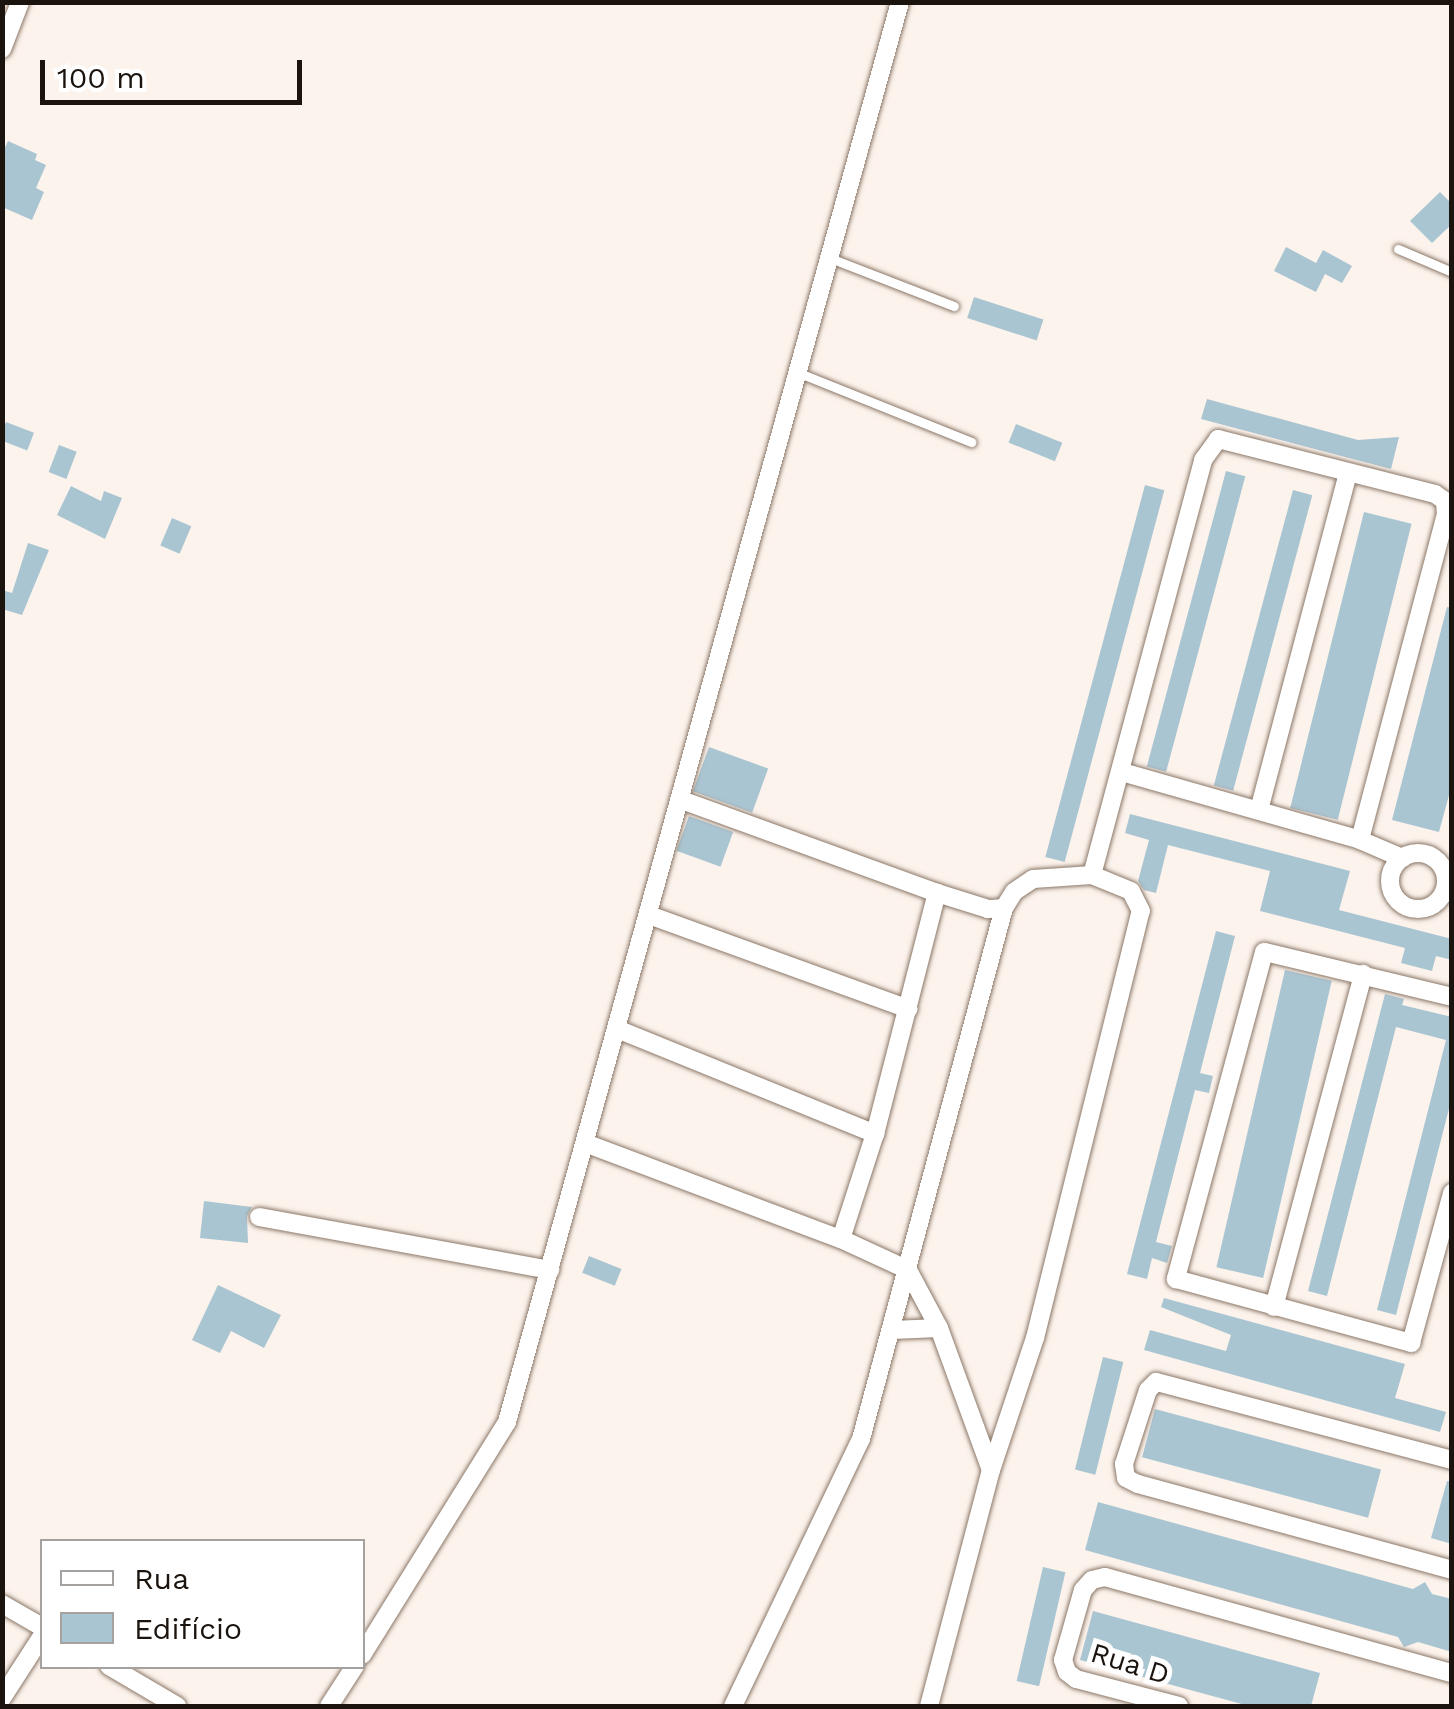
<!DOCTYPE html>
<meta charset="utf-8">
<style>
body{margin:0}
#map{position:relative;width:1454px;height:1709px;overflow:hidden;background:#fcf3ec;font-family:"Work Sans",sans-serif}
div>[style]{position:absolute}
.building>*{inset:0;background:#aac5d2;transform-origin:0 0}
.roads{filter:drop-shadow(0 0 2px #8b7767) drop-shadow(0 0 2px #8b7767)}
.service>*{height:9px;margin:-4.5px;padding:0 4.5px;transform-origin:4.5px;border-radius:4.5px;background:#fff}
.minor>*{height:18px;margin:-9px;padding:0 9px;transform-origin:9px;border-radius:9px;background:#fff}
.minor>.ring{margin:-9px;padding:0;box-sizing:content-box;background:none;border:18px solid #fff;border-radius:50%}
span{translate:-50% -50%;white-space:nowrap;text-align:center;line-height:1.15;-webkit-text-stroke:10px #fff;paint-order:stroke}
.street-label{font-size:28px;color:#1b130d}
.frame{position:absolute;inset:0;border:5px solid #1b130d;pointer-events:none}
.legend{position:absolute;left:40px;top:1539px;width:325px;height:130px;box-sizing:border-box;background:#fff;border:2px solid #a4a19e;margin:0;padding:12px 18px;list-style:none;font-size:30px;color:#1b130d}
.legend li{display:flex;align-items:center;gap:20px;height:50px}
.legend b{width:50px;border:2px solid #a4a19e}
.scale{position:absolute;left:40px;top:60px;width:262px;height:45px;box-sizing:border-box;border:5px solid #1b130d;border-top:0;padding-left:12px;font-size:30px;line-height:35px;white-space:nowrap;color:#1b130d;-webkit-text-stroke:8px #fff;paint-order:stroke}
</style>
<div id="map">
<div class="building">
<i style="clip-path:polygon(8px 141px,37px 154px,35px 160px,46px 165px,36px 188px,44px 192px,32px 220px,2px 207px,2px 154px)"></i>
<i style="clip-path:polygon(1440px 192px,1452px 204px,1452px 224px,1432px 243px,1410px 221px)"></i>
<i style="clip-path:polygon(1286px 247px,1316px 263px,1323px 250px,1352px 266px,1342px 283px,1325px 274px,1316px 292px,1274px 271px)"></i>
<i style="left:974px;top:297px;width:73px;height:22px;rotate:18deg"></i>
<i style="clip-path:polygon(1207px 399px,1358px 440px,1399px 437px,1391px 469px,1201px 419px)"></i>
<i style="left:6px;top:422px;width:30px;height:19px;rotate:21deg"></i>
<i style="left:1016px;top:424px;width:50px;height:20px;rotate:22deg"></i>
<i style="left:59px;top:445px;width:19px;height:29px;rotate:21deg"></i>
<i style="left:1226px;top:471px;width:20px;height:306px;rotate:15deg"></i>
<i style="left:1145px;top:485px;width:20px;height:385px;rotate:15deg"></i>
<i style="clip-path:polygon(71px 486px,101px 501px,104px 491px,122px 498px,105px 539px,57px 515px)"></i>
<i style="left:1293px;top:490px;width:20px;height:306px;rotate:15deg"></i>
<i style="left:1364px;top:512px;width:49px;height:305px;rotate:14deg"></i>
<i style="left:172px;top:518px;width:21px;height:30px;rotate:23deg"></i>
<i style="clip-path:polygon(28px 543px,49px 550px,22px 615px,2px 609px,2px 590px,12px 593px)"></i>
<i style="clip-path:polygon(1447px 607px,1452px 608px,1452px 784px,1439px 832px,1392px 820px)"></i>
<i style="left:709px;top:747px;width:63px;height:47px;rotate:20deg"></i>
<i style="clip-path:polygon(1130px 814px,1350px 871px,1339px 910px,1452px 939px,1452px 960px,1436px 956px,1432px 971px,1401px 963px,1405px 948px,1260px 911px,1270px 871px,1168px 845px,1156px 893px,1144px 890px,1138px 881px,1149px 840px,1125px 833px)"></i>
<i style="left:689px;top:816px;width:47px;height:37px;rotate:20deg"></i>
<i style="clip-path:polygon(1216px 931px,1235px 936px,1200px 1073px,1213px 1076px,1209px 1093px,1195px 1090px,1156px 1242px,1172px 1246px,1167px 1263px,1152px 1258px,1147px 1279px,1127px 1274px)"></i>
<i style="left:1285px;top:970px;width:48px;height:305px;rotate:13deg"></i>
<i style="clip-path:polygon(1385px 994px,1404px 999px,1402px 1005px,1452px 1017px,1452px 1097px,1396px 1315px,1377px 1310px,1446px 1040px,1396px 1027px,1327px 1296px,1308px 1291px)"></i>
<i style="clip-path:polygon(204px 1201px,252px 1207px,247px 1216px,248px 1243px,200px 1238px)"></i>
<i style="left:589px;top:1256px;width:35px;height:18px;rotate:22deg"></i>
<i style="clip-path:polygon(218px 1285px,281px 1315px,264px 1348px,231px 1331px,220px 1353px,192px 1340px)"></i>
<i style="clip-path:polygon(1164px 1298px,1405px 1364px,1395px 1398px,1446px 1412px,1440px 1432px,1144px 1350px,1150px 1330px,1226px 1351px,1231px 1335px,1161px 1307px)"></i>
<i style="left:1103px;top:1357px;width:21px;height:116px;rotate:14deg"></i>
<i style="left:1155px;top:1409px;width:234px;height:50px;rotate:15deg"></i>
<i style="clip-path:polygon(1447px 1481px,1452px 1482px,1452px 1544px,1431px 1538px)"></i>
<i style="clip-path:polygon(1098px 1502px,1413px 1589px,1425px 1582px,1432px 1594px,1452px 1599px,1452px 1652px,1418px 1642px,1404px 1647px,1398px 1637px,1085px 1550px)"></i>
<i style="left:1043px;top:1567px;width:23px;height:117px;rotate:13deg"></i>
<i style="clip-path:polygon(1093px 1611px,1320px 1673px,1311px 1706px,1249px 1706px,1080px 1660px)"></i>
</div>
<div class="roads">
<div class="service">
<i style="left:1398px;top:249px;width:59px;rotate:23.1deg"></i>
<i style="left:830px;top:258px;width:133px;rotate:21.2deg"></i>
<i style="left:797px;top:372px;width:188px;rotate:21.9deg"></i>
</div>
<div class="minor">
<i style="left:2px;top:49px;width:50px;rotate:-69deg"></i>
<i style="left:1122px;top:772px;width:248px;rotate:15.9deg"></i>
<i style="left:1360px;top:840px;width:46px;rotate:23.2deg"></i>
<i style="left:1259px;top:810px;width:348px;rotate:-75.2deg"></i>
<i class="ring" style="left:1390px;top:853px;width:38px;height:38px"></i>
<i style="left:1092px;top:875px;width:430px;rotate:-75deg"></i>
<i style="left:1203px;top:460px;width:26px;rotate:-54deg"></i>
<i style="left:1218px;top:439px;width:224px;rotate:14.2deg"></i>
<i style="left:1435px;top:494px;width:12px;rotate:35deg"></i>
<i style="left:1445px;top:501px;width:13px;rotate:86deg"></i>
<i style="left:1446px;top:514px;width:337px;rotate:104.8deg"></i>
<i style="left:649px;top:915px;width:276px;rotate:19.9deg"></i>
<i style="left:1452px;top:997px;width:193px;rotate:-166.5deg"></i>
<i style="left:1264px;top:952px;width:339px;rotate:105.1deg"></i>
<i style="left:1176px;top:1279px;width:244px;rotate:15.2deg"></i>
<i style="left:1411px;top:1343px;width:156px;rotate:-74.7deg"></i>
<i style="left:617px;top:1029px;width:279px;rotate:22.1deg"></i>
<i style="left:585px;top:1143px;width:273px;rotate:20.6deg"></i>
<i style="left:841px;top:1239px;width:110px;rotate:-72.1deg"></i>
<i style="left:875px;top:1134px;width:249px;rotate:-75.6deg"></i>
<i style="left:937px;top:893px;width:272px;rotate:-160deg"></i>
<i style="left:259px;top:1217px;width:296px;rotate:10.3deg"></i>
<i style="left:841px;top:1239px;width:74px;rotate:24.8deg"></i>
<i style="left:908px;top:1270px;width:66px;rotate:61.9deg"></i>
<i style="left:939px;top:1328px;width:151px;rotate:69.9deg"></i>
<i style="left:1274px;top:1307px;width:345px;rotate:-75deg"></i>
<i style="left:892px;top:1330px;width:47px;rotate:-2.4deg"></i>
<i style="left:1452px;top:1460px;width:306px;rotate:-165.2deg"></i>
<i style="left:1156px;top:1382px;width:11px;rotate:135deg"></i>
<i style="left:1148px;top:1390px;width:78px;rotate:108deg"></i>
<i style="left:1124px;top:1464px;width:14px;rotate:82deg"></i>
<i style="left:1126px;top:1478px;width:13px;rotate:27deg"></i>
<i style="left:1138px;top:1484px;width:326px;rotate:15.3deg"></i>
<i style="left:2px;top:1604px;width:46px;rotate:29.9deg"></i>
<i style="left:362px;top:1655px;width:274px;rotate:-58.1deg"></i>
<i style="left:507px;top:1422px;width:1473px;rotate:-74.53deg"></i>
<i style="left:109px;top:1666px;width:79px;rotate:30.5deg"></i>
<i style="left:2px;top:1698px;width:74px;rotate:-57.2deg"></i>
<i style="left:329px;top:1706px;width:48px;rotate:-57deg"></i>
<i style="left:733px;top:1706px;width:296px;rotate:-64.4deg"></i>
<i style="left:861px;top:1439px;width:550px;rotate:-74.93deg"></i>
<i style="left:929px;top:1706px;width:244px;rotate:-75.3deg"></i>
<i style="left:991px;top:1470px;width:139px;rotate:-71.6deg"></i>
<i style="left:1035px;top:1338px;width:440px;rotate:-76.1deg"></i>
<i style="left:1141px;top:911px;width:22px;rotate:-117deg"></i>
<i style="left:1131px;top:891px;width:42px;rotate:-157.7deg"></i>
<i style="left:1092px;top:875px;width:59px;rotate:176.1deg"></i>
<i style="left:1033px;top:879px;width:23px;rotate:146deg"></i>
<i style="left:1014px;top:892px;width:19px;rotate:122deg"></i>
<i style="left:1004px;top:908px;width:16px;rotate:176deg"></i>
<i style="left:988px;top:909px;width:53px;rotate:-162.6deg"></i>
<i style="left:1179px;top:1706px;width:106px;rotate:-165.3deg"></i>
<i style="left:1076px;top:1679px;width:11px;rotate:-142deg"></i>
<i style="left:1067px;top:1672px;width:13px;rotate:-108deg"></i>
<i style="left:1063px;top:1660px;width:73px;rotate:-74.1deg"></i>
<i style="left:1083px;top:1590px;width:13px;rotate:-48deg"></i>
<i style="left:1092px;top:1580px;width:13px;rotate:-13deg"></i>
<i style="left:1105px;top:1577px;width:360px;rotate:15.5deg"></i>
</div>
</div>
<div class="street-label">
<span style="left:1130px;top:1664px;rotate:17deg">Rua D</span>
</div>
<div class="frame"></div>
<ul class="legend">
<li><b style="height:12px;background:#fff"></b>Rua</li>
<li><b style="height:28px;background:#aac5d2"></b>Edifício</li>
</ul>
<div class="scale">100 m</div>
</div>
